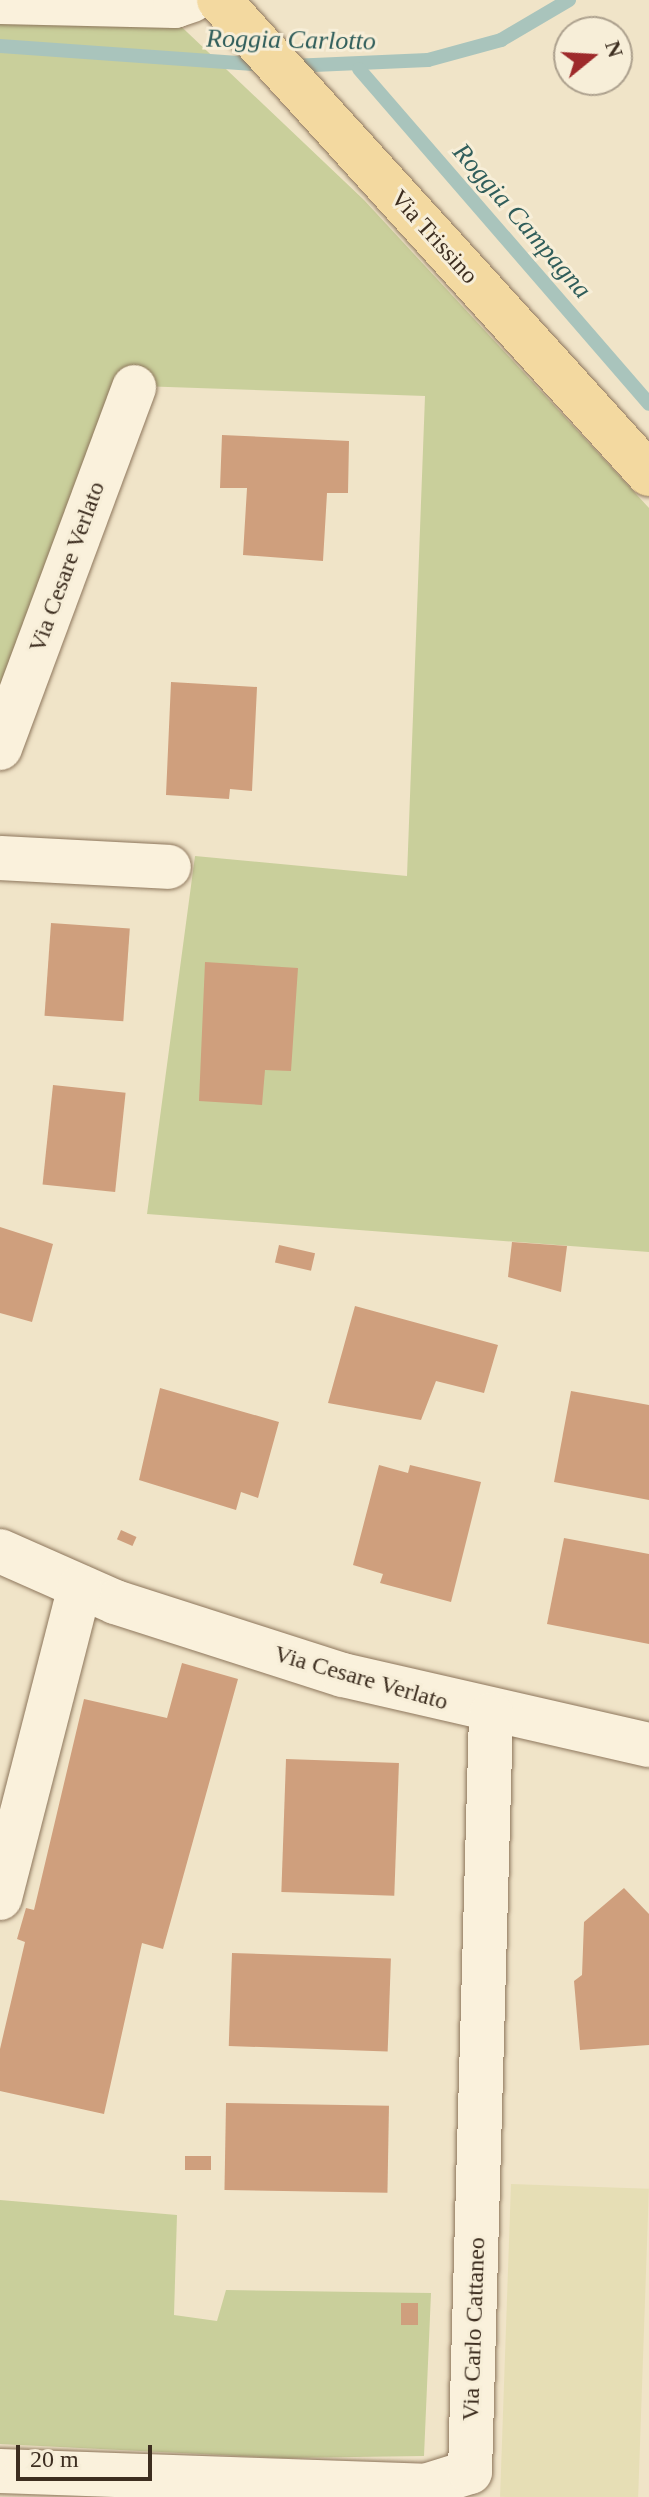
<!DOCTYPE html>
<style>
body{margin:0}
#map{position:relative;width:649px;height:2497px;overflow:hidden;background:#f0e4c8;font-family:Georgia,serif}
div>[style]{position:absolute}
.farmland>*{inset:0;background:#e6deb5;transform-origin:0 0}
.green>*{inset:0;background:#c9cf9b}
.stream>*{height:14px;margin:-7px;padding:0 7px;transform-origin:7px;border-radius:7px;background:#a9c4bc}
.building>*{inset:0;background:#cf9f7d;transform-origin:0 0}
.roads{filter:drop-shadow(0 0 2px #8d765c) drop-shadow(0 0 2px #8d765c)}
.minor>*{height:44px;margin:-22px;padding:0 22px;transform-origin:22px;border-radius:22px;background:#faf1dc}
.major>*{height:44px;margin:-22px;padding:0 22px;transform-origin:22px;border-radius:22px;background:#f3d9a0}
span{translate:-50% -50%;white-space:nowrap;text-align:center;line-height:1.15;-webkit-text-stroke:6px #f7eed8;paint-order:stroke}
.street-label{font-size:24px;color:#3d2e20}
.water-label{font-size:26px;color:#2f5d5a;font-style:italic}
.north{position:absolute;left:553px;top:16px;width:80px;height:80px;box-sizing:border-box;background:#f7eed8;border:2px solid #ada18e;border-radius:50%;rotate:72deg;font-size:22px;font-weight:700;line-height:32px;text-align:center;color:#3d2e20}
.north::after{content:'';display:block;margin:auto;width:28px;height:36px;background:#9e2a2b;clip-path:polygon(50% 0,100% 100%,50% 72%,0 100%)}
.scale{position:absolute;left:16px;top:2445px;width:136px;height:36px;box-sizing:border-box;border:4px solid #3d2e20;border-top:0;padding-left:10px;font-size:24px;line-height:28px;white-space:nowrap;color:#3d2e20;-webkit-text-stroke:6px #f7eed8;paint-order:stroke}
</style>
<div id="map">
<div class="farmland">
<i style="left:511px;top:2184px;width:138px;height:313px;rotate:2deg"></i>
</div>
<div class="green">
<i style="clip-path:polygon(0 0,168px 14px,364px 200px,649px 508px,649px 1252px,147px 1214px,195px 856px,407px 876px,425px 396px,139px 386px,0 734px)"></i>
<i style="clip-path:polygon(0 2200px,177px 2215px,174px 2315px,217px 2321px,226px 2290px,431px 2293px,424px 2456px,283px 2458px,0 2444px)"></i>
</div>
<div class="stream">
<i style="left:0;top:46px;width:267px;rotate:4.1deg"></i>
<i style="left:291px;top:66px;width:137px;rotate:-2.5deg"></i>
<i style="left:428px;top:60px;width:76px;rotate:-15.3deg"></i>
<i style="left:501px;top:40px;width:79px;rotate:-30.5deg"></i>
<i style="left:359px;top:69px;width:443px;rotate:49.1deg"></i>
</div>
<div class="building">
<i style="clip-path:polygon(222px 435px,349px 441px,348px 493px,327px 493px,323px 561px,243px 555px,247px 488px,220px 488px)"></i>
<i style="clip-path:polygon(171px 682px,257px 687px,252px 791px,230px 789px,229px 799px,166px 795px)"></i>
<i style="left:51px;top:923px;width:79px;height:93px;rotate:4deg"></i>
<i style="clip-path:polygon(205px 962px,298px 968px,291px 1071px,265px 1070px,262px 1105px,199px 1101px)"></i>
<i style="left:53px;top:1085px;width:73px;height:100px;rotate:6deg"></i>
<i style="clip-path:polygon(0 1227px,53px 1244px,32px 1322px,0 1313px)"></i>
<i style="clip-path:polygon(512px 1242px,567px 1246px,561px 1292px,508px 1277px)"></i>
<i style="left:279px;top:1245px;width:37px;height:18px;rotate:13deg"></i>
<i style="clip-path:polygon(355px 1306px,498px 1345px,484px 1393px,436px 1381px,421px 1420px,328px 1403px)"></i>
<i style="clip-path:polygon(160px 1388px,279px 1422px,258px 1498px,241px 1492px,236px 1510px,139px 1480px)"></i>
<i style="clip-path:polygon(571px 1391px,649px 1405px,649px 1500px,554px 1482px)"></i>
<i style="clip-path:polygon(379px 1465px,408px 1473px,410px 1465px,481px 1482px,451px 1602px,380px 1583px,383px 1574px,353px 1565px)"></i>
<i style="left:121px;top:1530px;width:17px;height:10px;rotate:24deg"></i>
<i style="clip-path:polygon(564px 1538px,649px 1554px,649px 1644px,547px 1624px)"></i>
<i style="clip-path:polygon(182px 1663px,238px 1679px,163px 1949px,142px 1943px,104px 2114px,0 2091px,0 2049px,25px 1942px,17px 1939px,26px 1908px,34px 1910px,84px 1699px,167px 1718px)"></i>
<i style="left:286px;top:1759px;width:113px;height:133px;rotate:2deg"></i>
<i style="clip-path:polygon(624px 1888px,649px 1914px,649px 2045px,580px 2050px,574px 1981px,582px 1975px,584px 1922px)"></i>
<i style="left:232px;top:1953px;width:159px;height:93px;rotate:2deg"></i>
<i style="left:226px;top:2103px;width:163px;height:87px;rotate:1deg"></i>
<i style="left:185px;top:2156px;width:26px;height:14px"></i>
<i style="left:401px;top:2303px;width:17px;height:22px"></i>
</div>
<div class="roads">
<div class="minor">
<i style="left:0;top:2px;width:175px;rotate:1.3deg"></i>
<i style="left:175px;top:6px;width:18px;rotate:-19deg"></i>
<i style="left:0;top:748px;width:385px;rotate:-69.6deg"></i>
<i style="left:0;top:858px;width:169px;rotate:3deg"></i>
<i style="left:0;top:1551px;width:126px;rotate:23.9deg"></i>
<i style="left:115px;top:1602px;width:239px;rotate:17.8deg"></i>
<i style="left:343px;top:1675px;width:314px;rotate:12.9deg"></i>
<i style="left:0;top:1898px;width:321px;rotate:-75.6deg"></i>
<i style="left:0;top:2471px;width:425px;rotate:2deg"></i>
<i style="left:425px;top:2486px;width:47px;rotate:-17.3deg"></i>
<i style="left:470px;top:2472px;width:758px;rotate:-88.41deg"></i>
</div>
<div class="major">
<i style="left:219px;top:0;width:640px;rotate:47.79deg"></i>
</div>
</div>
<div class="street-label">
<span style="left:434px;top:237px;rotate:48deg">Via Trissino</span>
<span style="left:67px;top:567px;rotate:-70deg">Via Cesare Verlato</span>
<span style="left:361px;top:1678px;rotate:16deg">Via Cesare Verlato</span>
<span style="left:474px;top:2329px;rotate:-88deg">Via Carlo Cattaneo</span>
</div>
<div class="water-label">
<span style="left:291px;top:40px;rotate:1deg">Roggia Carlotto</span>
<span style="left:522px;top:221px;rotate:49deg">Roggia Campagna</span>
</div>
<div class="north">N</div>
<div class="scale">20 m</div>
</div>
